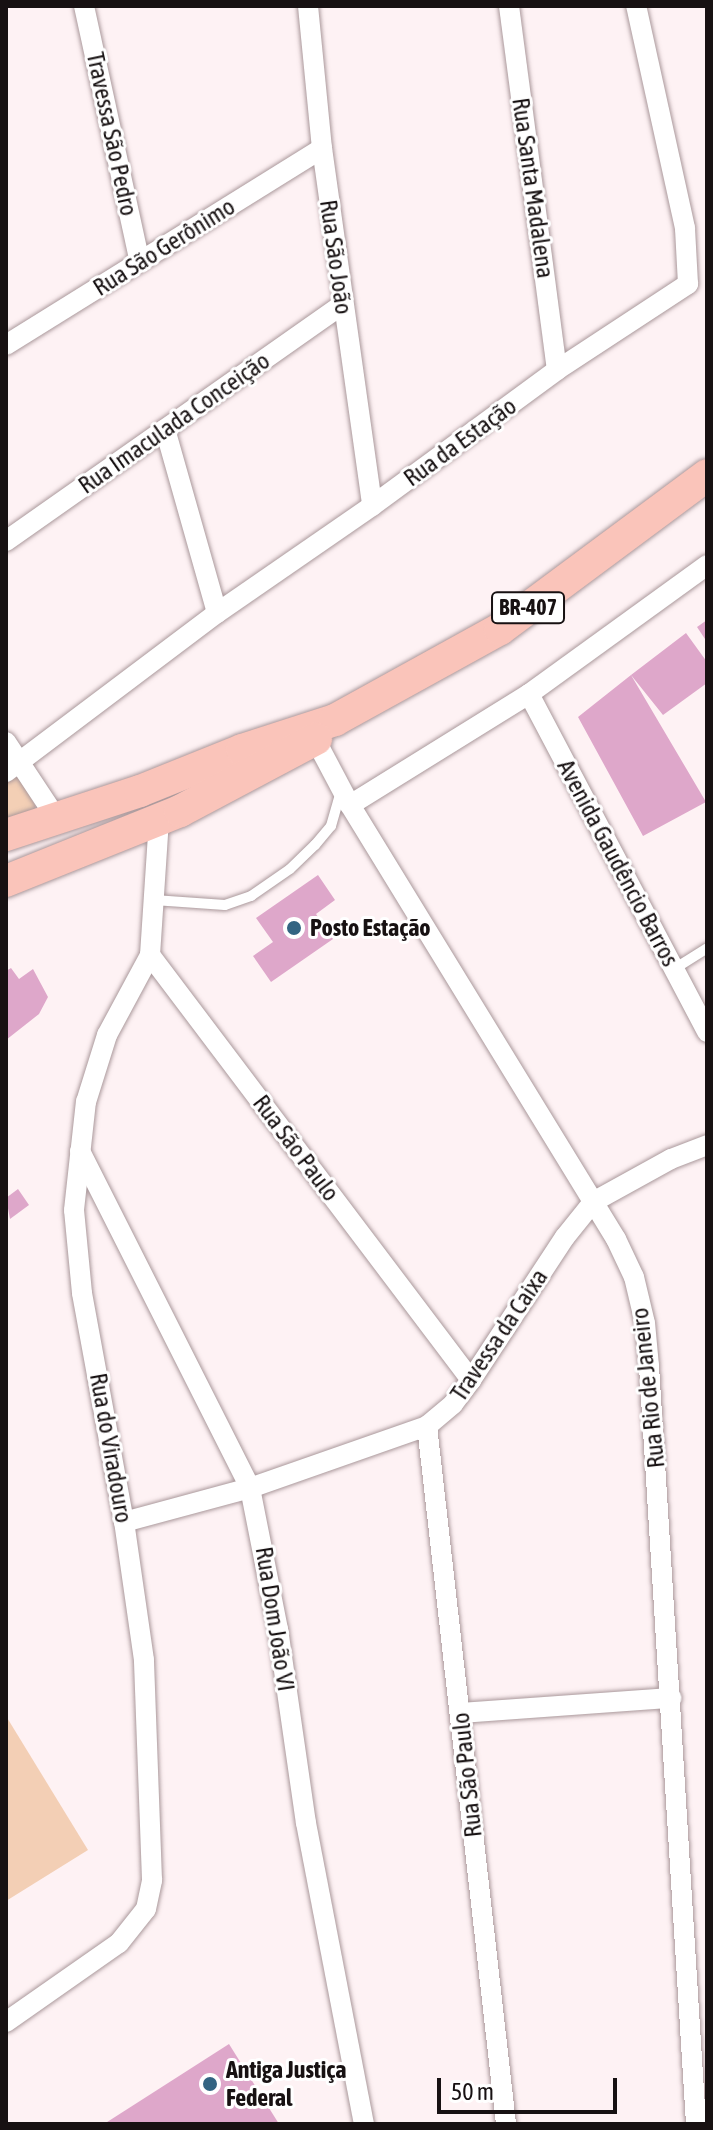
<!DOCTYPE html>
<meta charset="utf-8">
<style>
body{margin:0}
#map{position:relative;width:713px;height:2130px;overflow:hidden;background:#fef2f4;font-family:"Asap Condensed",sans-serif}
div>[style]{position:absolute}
.green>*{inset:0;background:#f3cfb5}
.building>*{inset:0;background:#dea7ca}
.roads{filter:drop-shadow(0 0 2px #aa989b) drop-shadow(0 0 2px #aa989b)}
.service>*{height:10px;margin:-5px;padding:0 5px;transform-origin:5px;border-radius:5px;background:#fff}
.minor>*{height:20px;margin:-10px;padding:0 10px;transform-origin:10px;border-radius:10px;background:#fff}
.trunk>*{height:32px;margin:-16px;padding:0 16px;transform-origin:16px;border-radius:16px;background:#fac4ba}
.dots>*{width:22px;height:22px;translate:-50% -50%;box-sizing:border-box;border:4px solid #fff;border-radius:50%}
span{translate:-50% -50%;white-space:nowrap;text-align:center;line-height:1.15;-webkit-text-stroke:6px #fff;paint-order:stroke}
.shield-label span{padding:2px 6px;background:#fff;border:2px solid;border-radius:6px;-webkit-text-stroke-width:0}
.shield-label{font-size:22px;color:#171112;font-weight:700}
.street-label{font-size:24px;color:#171112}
.poi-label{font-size:24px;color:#171112;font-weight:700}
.left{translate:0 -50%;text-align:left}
.frame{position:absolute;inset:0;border:8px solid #171112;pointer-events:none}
.scale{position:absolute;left:437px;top:2078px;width:180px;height:36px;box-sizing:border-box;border:4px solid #171112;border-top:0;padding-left:10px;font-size:24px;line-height:28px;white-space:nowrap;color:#171112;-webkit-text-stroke:6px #fff;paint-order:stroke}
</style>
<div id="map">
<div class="green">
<i style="clip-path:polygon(17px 775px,35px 805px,35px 817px,6px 826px,6px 783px)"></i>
<i style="clip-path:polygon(6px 1716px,88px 1850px,6px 1901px)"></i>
</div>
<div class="building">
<i style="clip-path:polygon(707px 620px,707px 642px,697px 627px)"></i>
<i style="clip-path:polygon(686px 633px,707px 662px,707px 683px,663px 715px,631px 675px,706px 802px,643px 836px,578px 717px,631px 675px)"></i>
<i style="clip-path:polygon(318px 875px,335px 900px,316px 914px,333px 939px,271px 982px,253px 956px,273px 942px,256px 918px)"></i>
<i style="clip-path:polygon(11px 968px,19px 979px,33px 969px,48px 997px,39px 1014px,6px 1040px,6px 971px)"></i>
<i style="clip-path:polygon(18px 1189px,29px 1205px,10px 1219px,6px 1198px)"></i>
<i style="clip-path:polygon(229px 2044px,279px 2124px,104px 2124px)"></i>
</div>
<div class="roads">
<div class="service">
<i style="left:154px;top:900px;width:71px;rotate:4deg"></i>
<i style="left:225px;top:905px;width:28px;rotate:-19deg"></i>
<i style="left:251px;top:896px;width:47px;rotate:-34.7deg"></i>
<i style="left:290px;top:869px;width:35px;rotate:-44deg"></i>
<i style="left:315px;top:845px;width:25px;rotate:-50deg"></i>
<i style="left:331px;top:826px;width:32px;rotate:-74deg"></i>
<i style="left:674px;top:969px;width:39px;rotate:-32deg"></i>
</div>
<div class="minor">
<i style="left:84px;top:6px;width:262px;rotate:77.7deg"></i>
<i style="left:308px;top:6px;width:143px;rotate:84.4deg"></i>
<i style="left:322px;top:148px;width:361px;rotate:82deg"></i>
<i style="left:509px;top:6px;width:367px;rotate:82.5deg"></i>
<i style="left:6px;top:345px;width:372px;rotate:-31.9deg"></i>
<i style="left:165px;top:429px;width:191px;rotate:74.2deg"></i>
<i style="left:6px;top:541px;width:411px;rotate:-35.1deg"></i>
<i style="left:529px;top:694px;width:382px;rotate:62.2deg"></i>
<i style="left:315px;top:739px;width:75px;rotate:62.1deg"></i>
<i style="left:350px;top:805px;width:509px;rotate:58.5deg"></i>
<i style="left:616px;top:1239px;width:42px;rotate:64.7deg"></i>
<i style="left:634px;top:1277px;width:47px;rotate:76.6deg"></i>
<i style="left:645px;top:1323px;width:43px;rotate:84.7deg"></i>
<i style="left:649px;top:1366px;width:759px;rotate:86.45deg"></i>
<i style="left:6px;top:742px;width:92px;rotate:56.5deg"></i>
<i style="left:6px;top:772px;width:264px;rotate:-37deg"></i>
<i style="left:217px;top:613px;width:188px;rotate:-34.6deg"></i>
<i style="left:372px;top:506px;width:230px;rotate:-36.3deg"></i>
<i style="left:557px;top:370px;width:157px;rotate:-33.3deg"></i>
<i style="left:688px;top:284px;width:56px;rotate:-93.1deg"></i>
<i style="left:685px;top:228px;width:227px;rotate:-102.4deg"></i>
<i style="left:350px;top:805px;width:211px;rotate:-31.8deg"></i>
<i style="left:529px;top:694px;width:220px;rotate:-35.9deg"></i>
<i style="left:150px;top:955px;width:533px;rotate:52.94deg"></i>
<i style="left:80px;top:1151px;width:377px;rotate:63.2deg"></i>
<i style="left:250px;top:1488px;width:144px;rotate:78.8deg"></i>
<i style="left:278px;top:1629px;width:196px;rotate:81.8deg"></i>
<i style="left:306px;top:1823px;width:307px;rotate:79.1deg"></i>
<i style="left:427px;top:1426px;width:702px;rotate:83.54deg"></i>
<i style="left:124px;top:1522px;width:131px;rotate:-15.1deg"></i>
<i style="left:250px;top:1488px;width:188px;rotate:-19.3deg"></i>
<i style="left:427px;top:1426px;width:34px;rotate:-40deg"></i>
<i style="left:453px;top:1404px;width:30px;rotate:-53deg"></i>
<i style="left:471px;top:1380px;width:171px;rotate:-56.7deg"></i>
<i style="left:565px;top:1237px;width:45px;rotate:-51.3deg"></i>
<i style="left:593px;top:1202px;width:89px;rotate:-28.9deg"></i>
<i style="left:671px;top:1159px;width:39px;rotate:-21deg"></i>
<i style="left:460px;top:1713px;width:212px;rotate:-4.1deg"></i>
<i style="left:6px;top:2022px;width:138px;rotate:-35deg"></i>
<i style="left:119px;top:1943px;width:43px;rotate:-51.5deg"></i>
<i style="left:146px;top:1909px;width:30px;rotate:-78deg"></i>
<i style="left:152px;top:1880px;width:220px;rotate:-92.1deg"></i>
<i style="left:144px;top:1660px;width:139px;rotate:-98.2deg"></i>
<i style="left:124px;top:1522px;width:233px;rotate:-100.4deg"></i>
<i style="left:82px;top:1293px;width:83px;rotate:-95.5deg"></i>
<i style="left:74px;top:1210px;width:109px;rotate:-83.7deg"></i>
<i style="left:86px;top:1102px;width:70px;rotate:-72.6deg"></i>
<i style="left:107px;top:1035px;width:91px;rotate:-61.7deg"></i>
<i style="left:150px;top:955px;width:136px;rotate:-86.2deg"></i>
</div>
<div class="trunk">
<i style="left:6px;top:835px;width:141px;rotate:-18.2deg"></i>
<i style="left:140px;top:791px;width:110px;rotate:-21.9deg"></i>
<i style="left:242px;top:750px;width:98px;rotate:-17.9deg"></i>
<i style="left:335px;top:720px;width:188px;rotate:-28.9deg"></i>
<i style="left:500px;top:629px;width:258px;rotate:-36.6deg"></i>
<i style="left:6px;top:881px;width:188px;rotate:-21.9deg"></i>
<i style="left:180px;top:811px;width:154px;rotate:-27.9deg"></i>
</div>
</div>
<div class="dots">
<i style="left:294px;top:928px;background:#336482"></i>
<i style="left:210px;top:2084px;background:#336482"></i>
</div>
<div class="shield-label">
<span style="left:528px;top:608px">BR-407</span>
</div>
<div class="street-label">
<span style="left:112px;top:134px;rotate:78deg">Travessa São Pedro</span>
<span style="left:533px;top:188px;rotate:82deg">Rua Santa Madalena</span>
<span style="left:164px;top:247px;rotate:-32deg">Rua São Gerônimo</span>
<span style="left:336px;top:257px;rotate:82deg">Rua São João</span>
<span style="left:174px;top:423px;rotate:-35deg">Rua Imaculada Conceição</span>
<span style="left:460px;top:442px;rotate:-36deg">Rua da Estação</span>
<span style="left:618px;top:863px;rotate:62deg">Avenida Gaudêncio Barros</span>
<span style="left:296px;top:1148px;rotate:53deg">Rua São Paulo</span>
<span style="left:499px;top:1335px;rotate:-56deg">Travessa da Caixa</span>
<span style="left:648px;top:1388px;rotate:-96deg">Rua Rio de Janeiro</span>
<span style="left:111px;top:1448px;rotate:80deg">Rua do Viradouro</span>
<span style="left:275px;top:1619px;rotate:81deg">Rua Dom João VI</span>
<span style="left:467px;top:1775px;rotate:-96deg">Rua São Paulo</span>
</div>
<div class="poi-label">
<span class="left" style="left:310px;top:928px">Posto Estação</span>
<span class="left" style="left:226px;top:2084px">Antiga Justiça<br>Federal</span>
</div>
<div class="frame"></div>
<div class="scale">50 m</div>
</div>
